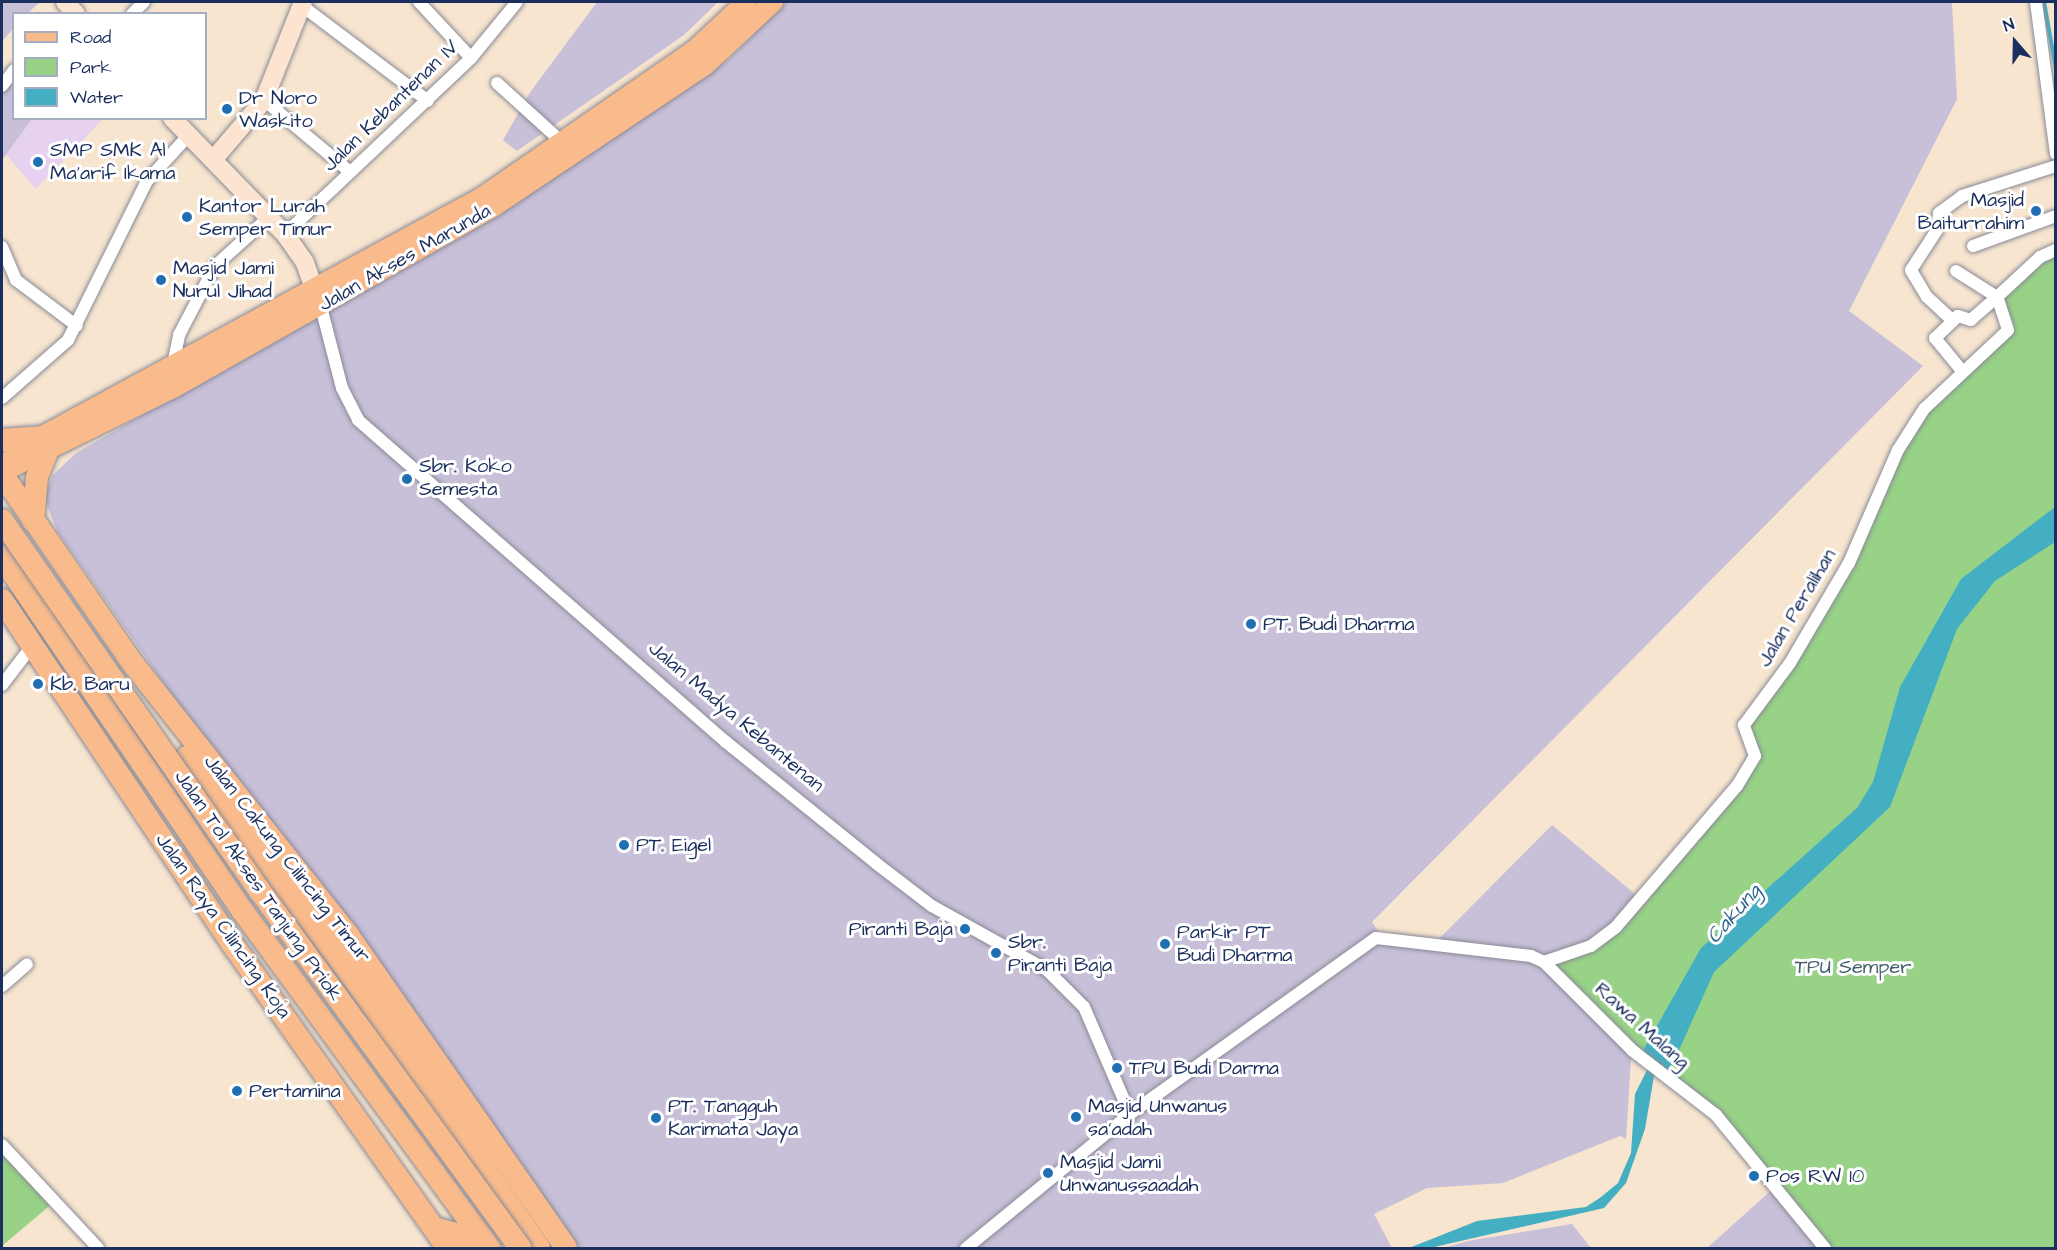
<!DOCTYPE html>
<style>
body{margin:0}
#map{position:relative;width:2057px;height:1250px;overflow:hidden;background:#f7e5cf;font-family:"Architects Daughter",sans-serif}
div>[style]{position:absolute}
.built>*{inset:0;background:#e6d2f0}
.industrial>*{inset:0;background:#c8bfd8}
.green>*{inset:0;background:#97d286}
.water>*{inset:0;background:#44afc3}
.stream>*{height:4px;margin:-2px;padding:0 2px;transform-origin:2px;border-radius:2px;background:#44afc3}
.roads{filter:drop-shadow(0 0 2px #898a96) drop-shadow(0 0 2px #898a96)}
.street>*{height:12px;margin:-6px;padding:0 6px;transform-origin:6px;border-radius:6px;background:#fff}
.secondary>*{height:18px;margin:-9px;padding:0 9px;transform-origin:9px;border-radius:9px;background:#fde4d1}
.primary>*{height:20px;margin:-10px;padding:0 10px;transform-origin:10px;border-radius:10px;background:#fabb8c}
.highway>*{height:22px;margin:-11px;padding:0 11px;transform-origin:11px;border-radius:11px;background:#fabb8c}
.bridges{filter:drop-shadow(0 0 2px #898a96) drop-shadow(0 0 2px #898a96)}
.highway-bridge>*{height:22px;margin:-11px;padding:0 11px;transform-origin:11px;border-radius:11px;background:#fabb8c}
.dots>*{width:16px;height:16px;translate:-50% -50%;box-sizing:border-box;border:3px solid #fff;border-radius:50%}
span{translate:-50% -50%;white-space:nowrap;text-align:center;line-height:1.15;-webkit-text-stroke:6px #fff;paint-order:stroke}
.poi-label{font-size:20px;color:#1b2f5e}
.left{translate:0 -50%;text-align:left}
.right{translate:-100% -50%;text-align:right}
.street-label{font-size:20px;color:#1b2f5e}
.park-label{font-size:20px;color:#40606a}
.water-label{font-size:21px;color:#2b6286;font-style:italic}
.frame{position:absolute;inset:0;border:3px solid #1b2f5e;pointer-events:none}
.legend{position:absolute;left:12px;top:12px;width:195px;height:108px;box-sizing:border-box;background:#fff;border:2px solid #a4acbf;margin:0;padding:8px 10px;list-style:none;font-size:18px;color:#1b2f5e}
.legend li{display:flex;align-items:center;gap:12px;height:30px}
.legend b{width:30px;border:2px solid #a4acbf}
.north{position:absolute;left:1985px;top:12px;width:60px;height:60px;-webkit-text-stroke:4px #fff;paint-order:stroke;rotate:340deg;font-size:16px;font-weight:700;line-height:24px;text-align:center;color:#1b2f5e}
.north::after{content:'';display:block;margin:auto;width:21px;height:27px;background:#1b2f5e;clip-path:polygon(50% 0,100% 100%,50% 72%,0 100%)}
</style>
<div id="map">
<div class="built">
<i style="clip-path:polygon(27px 119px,103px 119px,36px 189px,2px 150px)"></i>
</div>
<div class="industrial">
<i style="clip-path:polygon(2px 2px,40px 2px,28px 13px,14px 14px,13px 29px,2px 41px)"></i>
<i style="clip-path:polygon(597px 2px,718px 2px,684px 35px,517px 151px,503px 140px,531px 91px)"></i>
<i style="clip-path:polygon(786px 2px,1952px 2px,1957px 99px,1849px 311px,1923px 366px,1372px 922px,1383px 939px,1431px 947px,1552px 825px,1641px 899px,1626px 1139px,1620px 1136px,1503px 1183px,1427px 1188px,1374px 1214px,1392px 1248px,559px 1248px,57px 531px,44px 497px,53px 475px,76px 453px,537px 189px,728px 60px)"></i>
<i style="clip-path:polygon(13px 64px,14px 118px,32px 119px,2px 160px,2px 79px)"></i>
<i style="clip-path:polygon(1776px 1186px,1825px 1248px,1707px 1248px)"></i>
<i style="clip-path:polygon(1572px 1224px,1591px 1248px,1443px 1248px,1468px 1241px)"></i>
</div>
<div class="green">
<i style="clip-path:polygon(2040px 257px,2055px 257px,2055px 1248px,1825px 1248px,1716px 1115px,1652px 1065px,1544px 962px,1616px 927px,1755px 756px,1744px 725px,1790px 663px,1924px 409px,2008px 330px,1997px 297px)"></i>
<i style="clip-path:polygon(2px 1146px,54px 1202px,2px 1246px)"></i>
</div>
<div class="water">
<i style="clip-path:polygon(2055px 507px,2055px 542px,1995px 581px,1957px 629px,1890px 807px,1714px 972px,1667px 1077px,1640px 1056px,1701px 948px,1857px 808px,1873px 782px,1900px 687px,1961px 579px)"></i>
<i style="clip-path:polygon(1649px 1066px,1660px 1073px,1654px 1076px,1645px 1129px,1626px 1183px,1604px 1208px,1430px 1248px,1409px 1248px,1477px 1221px,1586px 1207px,1601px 1197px,1618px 1183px,1631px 1153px,1635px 1094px)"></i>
</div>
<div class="stream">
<i style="left:2044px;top:2px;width:68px;rotate:79.8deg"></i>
</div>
<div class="roads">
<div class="street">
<i style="left:419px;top:2px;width:76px;rotate:47.1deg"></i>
<i style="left:2036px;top:2px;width:153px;rotate:82.5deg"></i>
<i style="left:301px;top:5px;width:159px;rotate:37.1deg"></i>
<i style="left:132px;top:14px;width:17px;rotate:-45deg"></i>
<i style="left:497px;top:83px;width:89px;rotate:42.3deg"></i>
<i style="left:2px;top:86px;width:20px;rotate:-53deg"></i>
<i style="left:264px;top:100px;width:112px;rotate:39.9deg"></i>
<i style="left:285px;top:234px;width:256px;rotate:-43.4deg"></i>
<i style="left:471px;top:58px;width:72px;rotate:-50.6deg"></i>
<i style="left:1973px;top:246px;width:88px;rotate:-19.9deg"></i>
<i style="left:2px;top:247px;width:36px;rotate:67deg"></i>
<i style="left:16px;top:280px;width:76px;rotate:37deg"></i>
<i style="left:1956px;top:271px;width:49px;rotate:32.4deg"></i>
<i style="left:1997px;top:297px;width:35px;rotate:139deg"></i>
<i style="left:1971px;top:320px;width:14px;rotate:-163deg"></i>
<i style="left:1958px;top:316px;width:32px;rotate:136deg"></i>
<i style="left:1935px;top:338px;width:43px;rotate:50.7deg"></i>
<i style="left:321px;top:307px;width:84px;rotate:75.5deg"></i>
<i style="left:342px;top:388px;width:36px;rotate:63deg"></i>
<i style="left:358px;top:420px;width:489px;rotate:41.2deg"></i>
<i style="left:726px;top:742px;width:194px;rotate:38.9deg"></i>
<i style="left:877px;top:864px;width:69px;rotate:37.4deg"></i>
<i style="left:932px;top:906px;width:132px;rotate:29.1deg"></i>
<i style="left:1047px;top:970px;width:52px;rotate:45deg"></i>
<i style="left:1084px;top:1007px;width:116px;rotate:66.7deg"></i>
<i style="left:1130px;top:1114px;width:212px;rotate:140.7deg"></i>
<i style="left:1953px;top:321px;width:35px;rotate:-137deg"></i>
<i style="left:1927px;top:297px;width:31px;rotate:-121deg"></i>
<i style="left:1911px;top:270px;width:48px;rotate:-57deg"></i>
<i style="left:1937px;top:230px;width:17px;rotate:-83deg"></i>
<i style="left:1939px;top:213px;width:29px;rotate:-36deg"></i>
<i style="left:1962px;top:196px;width:99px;rotate:-17.7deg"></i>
<i style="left:173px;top:364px;width:30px;rotate:-78deg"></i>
<i style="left:179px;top:335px;width:78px;rotate:-62.4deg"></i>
<i style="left:215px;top:266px;width:73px;rotate:-42.2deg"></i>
<i style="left:2px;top:398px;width:88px;rotate:-41.3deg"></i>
<i style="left:68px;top:340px;width:178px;rotate:-63.6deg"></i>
<i style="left:147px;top:181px;width:61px;rotate:-47.7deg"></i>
<i style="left:2px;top:685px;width:49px;rotate:-52.4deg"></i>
<i style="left:1544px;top:962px;width:50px;rotate:-18.8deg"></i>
<i style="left:1591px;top:946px;width:31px;rotate:-37deg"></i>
<i style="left:1616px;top:927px;width:186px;rotate:-49.4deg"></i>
<i style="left:1737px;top:786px;width:35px;rotate:-59deg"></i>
<i style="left:1755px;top:756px;width:33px;rotate:-110deg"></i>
<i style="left:1744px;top:725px;width:77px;rotate:-53.4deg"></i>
<i style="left:1790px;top:663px;width:116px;rotate:-59.5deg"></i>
<i style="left:1849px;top:563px;width:123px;rotate:-66.6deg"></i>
<i style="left:1898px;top:450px;width:49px;rotate:-57.6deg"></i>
<i style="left:1924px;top:409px;width:115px;rotate:-43.2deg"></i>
<i style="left:2008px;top:330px;width:35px;rotate:-108deg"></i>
<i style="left:1997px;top:297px;width:59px;rotate:-42.9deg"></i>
<i style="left:2040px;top:257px;width:17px;rotate:-24deg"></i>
<i style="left:2px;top:986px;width:33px;rotate:-41deg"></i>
<i style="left:1130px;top:1114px;width:302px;rotate:-35.6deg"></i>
<i style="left:1376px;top:938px;width:156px;rotate:6.6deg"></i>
<i style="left:1531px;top:956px;width:14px;rotate:25deg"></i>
<i style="left:1544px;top:962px;width:126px;rotate:45deg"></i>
<i style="left:1633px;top:1051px;width:105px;rotate:37.6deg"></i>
<i style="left:1716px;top:1115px;width:172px;rotate:50.7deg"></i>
<i style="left:2px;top:1145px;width:141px;rotate:47deg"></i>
</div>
<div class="secondary">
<i style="left:65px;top:2px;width:16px;rotate:47deg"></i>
<i style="left:172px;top:118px;width:162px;rotate:45.8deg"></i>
<i style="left:285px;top:234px;width:35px;rotate:55deg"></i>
<i style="left:305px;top:263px;width:41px;rotate:70.3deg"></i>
<i style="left:213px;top:160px;width:79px;rotate:-49.6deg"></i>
<i style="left:264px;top:100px;width:105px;rotate:-68.3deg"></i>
</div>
<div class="primary">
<i style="left:8px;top:467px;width:17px;rotate:-65deg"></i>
<i style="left:15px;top:452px;width:30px;rotate:-30deg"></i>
<i style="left:41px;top:437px;width:501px;rotate:-28.51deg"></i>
<i style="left:481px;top:198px;width:262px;rotate:-34.7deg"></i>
<i style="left:696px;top:49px;width:69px;rotate:-43.2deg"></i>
<i style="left:2px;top:472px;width:191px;rotate:-26.2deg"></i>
<i style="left:173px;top:388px;width:368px;rotate:-29.5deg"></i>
<i style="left:493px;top:207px;width:255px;rotate:-33.8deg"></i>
<i style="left:705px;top:65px;width:93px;rotate:-42.8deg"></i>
</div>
<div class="highway">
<i style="left:2px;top:440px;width:39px;rotate:-4deg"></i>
<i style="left:2px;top:474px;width:232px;rotate:55.4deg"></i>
<i style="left:134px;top:665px;width:345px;rotate:51.6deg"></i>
<i style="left:348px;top:935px;width:381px;rotate:55.1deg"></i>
<i style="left:33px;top:521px;width:44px;rotate:-84.8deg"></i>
<i style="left:37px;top:477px;width:27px;rotate:-68deg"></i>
<i style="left:2px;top:557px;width:427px;rotate:55.8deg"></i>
<i style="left:242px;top:910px;width:419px;rotate:53.8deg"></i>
<i style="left:2px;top:600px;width:420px;rotate:56.2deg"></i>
<i style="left:236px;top:949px;width:367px;rotate:54.7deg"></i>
<i style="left:187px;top:757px;width:280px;rotate:53.1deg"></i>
<i style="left:355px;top:981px;width:324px;rotate:55.4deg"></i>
<i style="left:437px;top:1229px;width:16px;rotate:15deg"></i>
<i style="left:452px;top:1233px;width:21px;rotate:45deg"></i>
</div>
</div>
<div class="bridges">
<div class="highway-bridge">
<i style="left:2px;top:520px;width:452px;rotate:55.2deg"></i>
<i style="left:260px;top:891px;width:442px;rotate:53.9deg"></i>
</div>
</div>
<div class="dots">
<i style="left:227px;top:109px;background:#1f6fb2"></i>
<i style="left:38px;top:162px;background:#1f6fb2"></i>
<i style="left:2036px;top:211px;background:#1f6fb2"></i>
<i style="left:187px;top:217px;background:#1f6fb2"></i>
<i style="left:161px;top:280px;background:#1f6fb2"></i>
<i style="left:407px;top:479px;background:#1f6fb2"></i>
<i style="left:1251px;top:624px;background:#1f6fb2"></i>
<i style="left:38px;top:684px;background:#1f6fb2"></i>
<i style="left:624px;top:845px;background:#1f6fb2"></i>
<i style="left:965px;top:929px;background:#1f6fb2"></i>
<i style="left:1165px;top:944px;background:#1f6fb2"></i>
<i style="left:996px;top:953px;background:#1f6fb2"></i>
<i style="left:1117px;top:1068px;background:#1f6fb2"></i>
<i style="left:237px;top:1091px;background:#1f6fb2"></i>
<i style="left:1076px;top:1117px;background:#1f6fb2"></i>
<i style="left:656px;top:1118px;background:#1f6fb2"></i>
<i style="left:1048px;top:1173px;background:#1f6fb2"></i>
<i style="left:1754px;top:1176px;background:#1f6fb2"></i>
</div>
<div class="poi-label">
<span class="left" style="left:239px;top:110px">Dr Noro<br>Waskito</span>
<span class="left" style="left:50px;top:162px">SMP SMK Al<br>Ma'arif Ikama</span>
<span class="right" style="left:2024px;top:212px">Masjid<br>Baiturrahim</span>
<span class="left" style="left:199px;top:218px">Kantor Lurah<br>Semper Timur</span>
<span class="left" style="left:173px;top:280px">Masjid Jami<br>Nurul Jihad</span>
<span class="left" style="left:419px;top:478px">Sbr. Koko<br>Semesta</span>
<span class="left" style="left:1263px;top:624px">PT. Budi Dharma</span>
<span class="left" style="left:50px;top:684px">Kb. Baru</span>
<span class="left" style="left:636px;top:845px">PT. Eigel</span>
<span class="right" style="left:953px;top:929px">Piranti Baja</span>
<span class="left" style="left:1177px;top:944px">Parkir PT<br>Budi Dharma</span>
<span class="left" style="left:1008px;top:954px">Sbr.<br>Piranti Baja</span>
<span class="left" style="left:1129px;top:1068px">TPU Budi Darma</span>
<span class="left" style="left:249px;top:1091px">Pertamina</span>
<span class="left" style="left:668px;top:1118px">PT. Tangguh<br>Karimata Jaya</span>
<span class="left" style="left:1088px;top:1118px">Masjid Unwanus<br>sa'adah</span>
<span class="left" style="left:1060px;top:1174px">Masjid Jami<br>Unwanussaadah</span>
<span class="left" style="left:1766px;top:1176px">Pos RW 10</span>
</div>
<div class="street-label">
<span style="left:391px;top:106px;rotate:-44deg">Jalan Kebantenan IV</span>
<span style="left:405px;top:258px;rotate:-30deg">Jalan Akses Marunda</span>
<span style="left:1797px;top:608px;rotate:-59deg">Jalan Peralihan</span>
<span style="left:736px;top:717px;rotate:40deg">Jalan Madya Kebantenan</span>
<span style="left:287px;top:859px;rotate:52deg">Jalan Cakung Cilincing Timur</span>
<span style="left:258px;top:886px;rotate:55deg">Jalan Tol Akses Tanjung Priok</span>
<span style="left:223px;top:926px;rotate:55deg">Jalan Raya Cilincing Koja</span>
<span style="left:1642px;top:1026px;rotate:42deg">Rawa Malang</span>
</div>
<div class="park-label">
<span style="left:1853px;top:967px">TPU Semper</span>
</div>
<div class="water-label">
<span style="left:1734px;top:914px;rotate:-49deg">Cakung</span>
</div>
<div class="frame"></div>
<ul class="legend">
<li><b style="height:8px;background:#fabb8c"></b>Road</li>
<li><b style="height:16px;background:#97d286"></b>Park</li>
<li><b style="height:16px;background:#44afc3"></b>Water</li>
</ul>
<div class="north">N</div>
</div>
